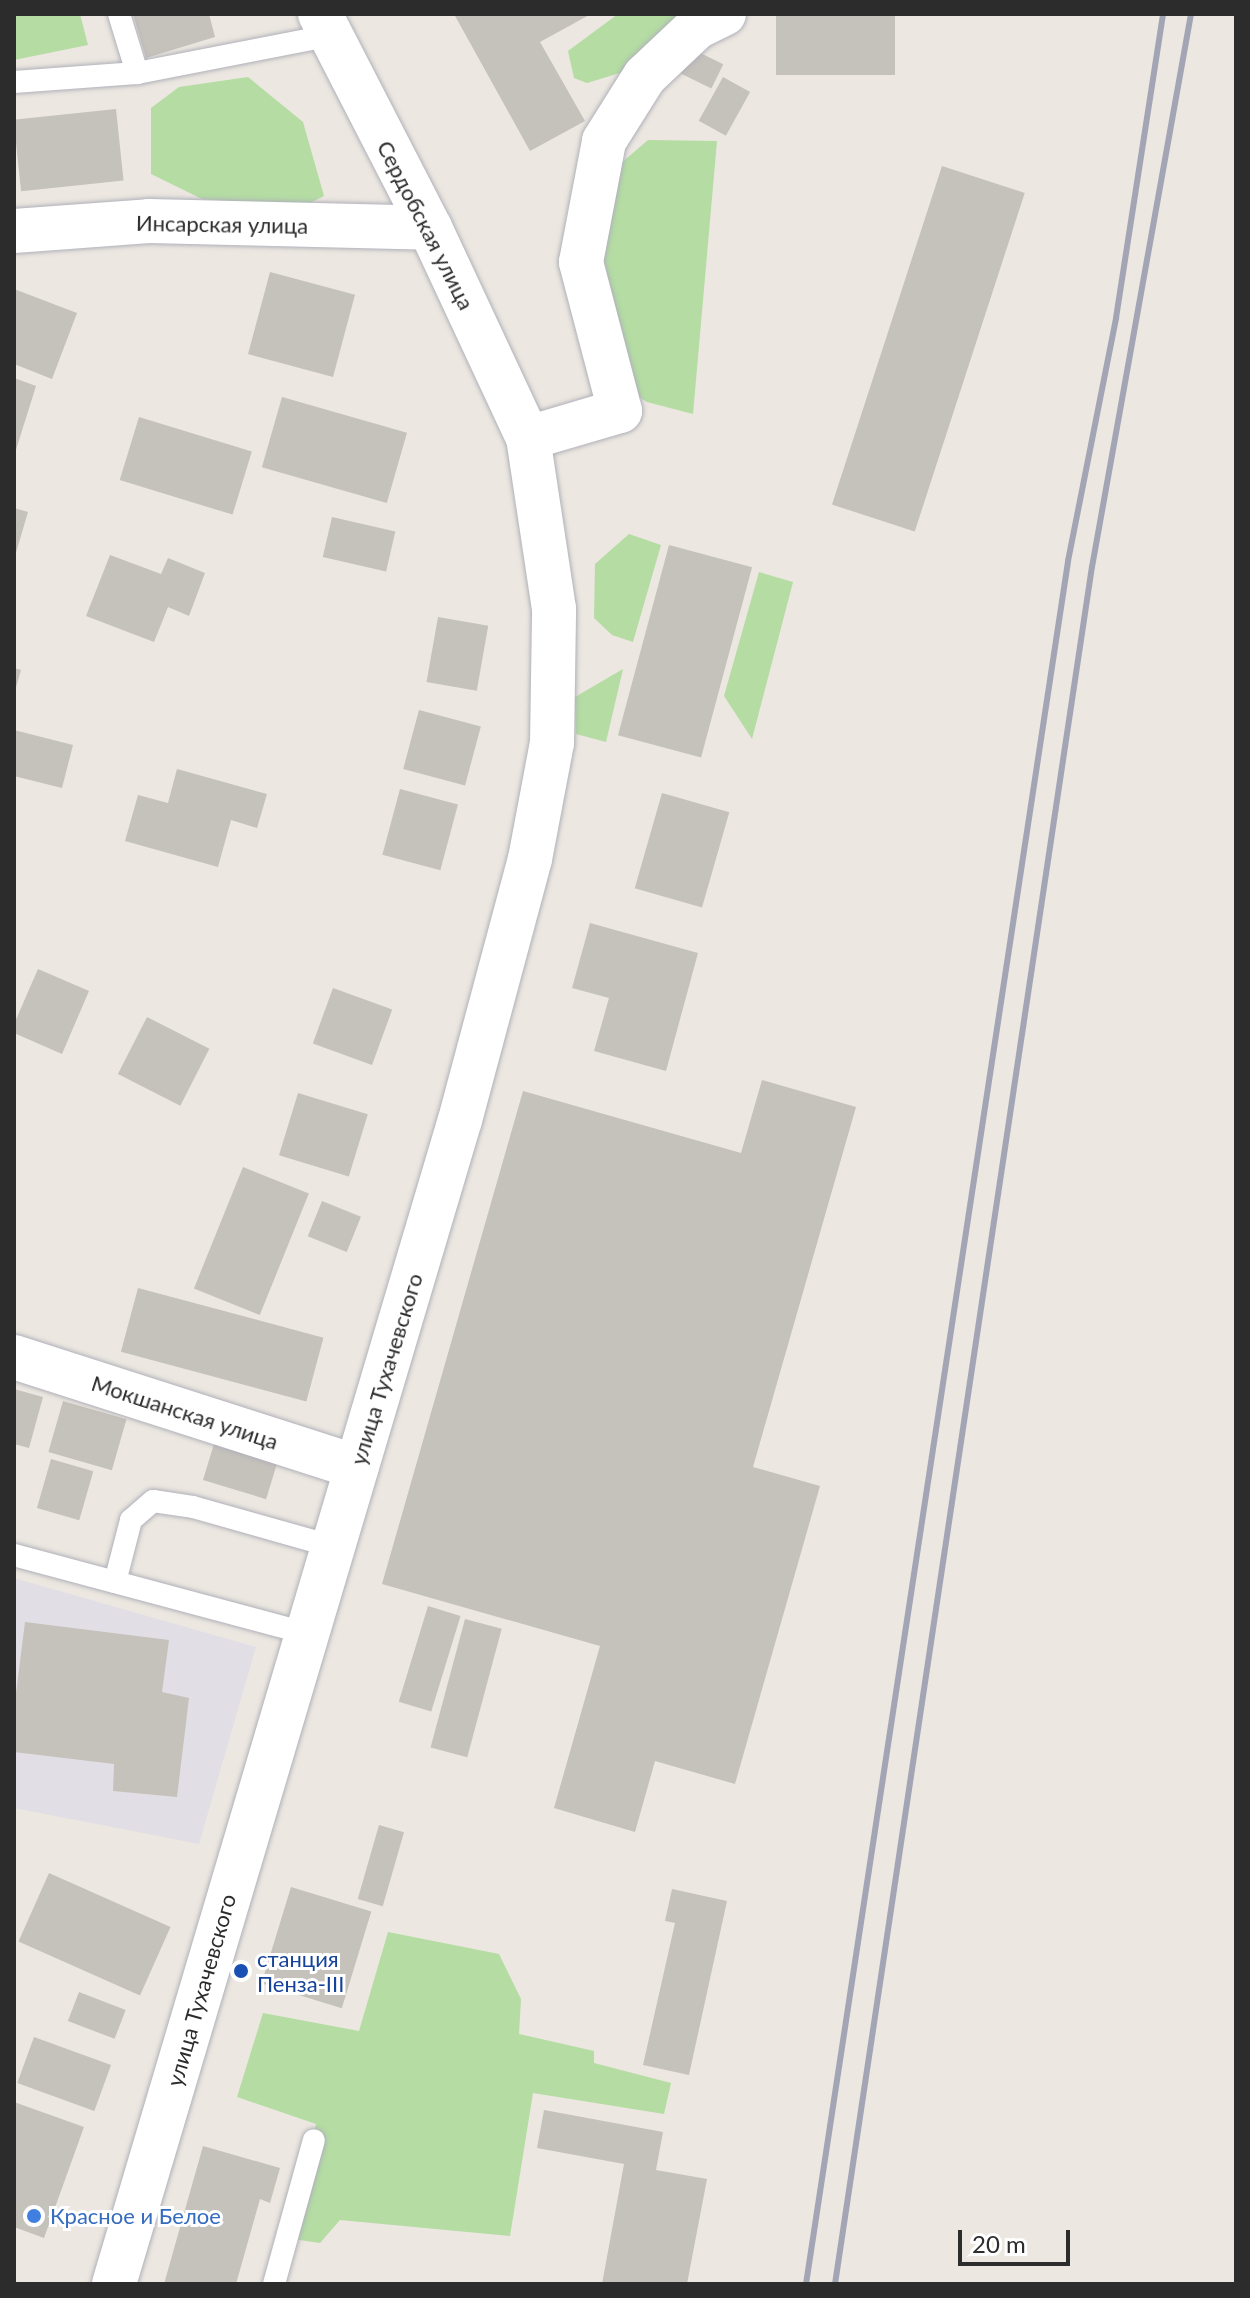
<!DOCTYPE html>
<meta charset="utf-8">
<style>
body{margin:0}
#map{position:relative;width:1250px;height:2298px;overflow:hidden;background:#ece7e0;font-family:Lato,sans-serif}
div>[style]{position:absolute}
.industrial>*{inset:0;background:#e1dfe5}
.green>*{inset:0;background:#b4dca3}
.building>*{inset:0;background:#c5c1bb;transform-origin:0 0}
.roads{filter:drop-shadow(0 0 2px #b0b1ba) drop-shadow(0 0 2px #b0b1ba)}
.service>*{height:22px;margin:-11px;padding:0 11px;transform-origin:11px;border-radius:11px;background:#fff}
.minor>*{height:44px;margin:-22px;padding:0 22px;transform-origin:22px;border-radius:22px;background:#fff}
.secondary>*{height:44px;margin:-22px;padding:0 22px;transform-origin:22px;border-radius:22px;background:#fff}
.rail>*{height:6px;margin:-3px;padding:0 3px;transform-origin:3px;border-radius:3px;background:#a3a5b4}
.dots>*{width:22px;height:22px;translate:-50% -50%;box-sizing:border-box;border:4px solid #fff;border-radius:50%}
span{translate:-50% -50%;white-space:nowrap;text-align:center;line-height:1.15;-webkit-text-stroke:6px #fff;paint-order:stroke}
.street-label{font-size:22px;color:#2c2c2c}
.transit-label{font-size:22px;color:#164399}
.left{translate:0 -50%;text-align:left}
.shop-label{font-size:22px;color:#366cbe}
.frame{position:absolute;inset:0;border:16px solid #2c2c2c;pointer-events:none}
.scale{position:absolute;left:958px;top:2230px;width:112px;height:36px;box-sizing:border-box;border:4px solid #2c2c2c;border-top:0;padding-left:10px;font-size:24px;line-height:28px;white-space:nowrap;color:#2c2c2c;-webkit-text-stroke:6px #fff;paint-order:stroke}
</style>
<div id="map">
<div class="industrial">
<i style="clip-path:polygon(14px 1578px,256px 1647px,199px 1844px,14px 1808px)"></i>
</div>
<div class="green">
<i style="clip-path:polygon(14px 14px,80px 14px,88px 45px,14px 60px)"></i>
<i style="clip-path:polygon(618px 14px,692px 14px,636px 68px,587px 83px,574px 78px,568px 51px)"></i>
<i style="clip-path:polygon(248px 77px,303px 122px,324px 196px,298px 209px,202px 199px,151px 174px,151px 108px,179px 87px)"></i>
<i style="clip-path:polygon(648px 140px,717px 141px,693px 414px,647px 402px,596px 371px,605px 177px)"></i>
<i style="clip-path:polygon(629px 534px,661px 545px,633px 642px,612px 635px,594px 618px,595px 564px)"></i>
<i style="clip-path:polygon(759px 572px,793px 582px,752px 739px,724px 696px)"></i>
<i style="clip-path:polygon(623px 669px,606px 742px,576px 734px,575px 697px)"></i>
<i style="clip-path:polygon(388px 1932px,499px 1954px,521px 1999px,519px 2034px,594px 2051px,594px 2063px,671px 2083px,664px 2114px,533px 2093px,510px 2236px,340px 2220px,320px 2243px,286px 2238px,316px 2124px,237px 2097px,263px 2013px,359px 2031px)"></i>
</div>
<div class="building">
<i style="clip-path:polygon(133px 14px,209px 14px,215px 37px,146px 58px)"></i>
<i style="clip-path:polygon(454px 14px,591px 14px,540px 42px,585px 121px,530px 151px)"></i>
<i style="left:776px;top:14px;width:119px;height:61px"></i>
<i style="left:690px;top:48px;width:37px;height:27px;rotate:26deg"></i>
<i style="left:723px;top:77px;width:31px;height:50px;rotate:29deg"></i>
<i style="left:116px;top:109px;width:72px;height:103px;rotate:84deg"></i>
<i style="left:942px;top:166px;width:87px;height:356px;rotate:18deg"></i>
<i style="left:270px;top:272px;width:88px;height:85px;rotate:15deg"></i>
<i style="clip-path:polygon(14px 289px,77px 313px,52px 379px,14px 364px)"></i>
<i style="clip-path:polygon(14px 378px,36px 386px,15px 453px,14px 453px)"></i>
<i style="left:282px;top:397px;width:130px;height:73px;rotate:16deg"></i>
<i style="left:139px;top:417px;width:118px;height:66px;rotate:17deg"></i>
<i style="clip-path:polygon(14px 508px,28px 512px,15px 556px,14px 556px)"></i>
<i style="left:332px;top:517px;width:65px;height:41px;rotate:13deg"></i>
<i style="left:669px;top:545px;width:86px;height:197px;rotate:15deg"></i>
<i style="clip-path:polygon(110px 555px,161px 574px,168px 558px,205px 573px,189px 616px,168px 607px,154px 642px,86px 616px)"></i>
<i style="left:438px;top:617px;width:51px;height:66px;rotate:10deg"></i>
<i style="clip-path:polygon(14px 668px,21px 670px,15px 691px,14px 691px)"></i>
<i style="left:419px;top:710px;width:64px;height:61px;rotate:15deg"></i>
<i style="clip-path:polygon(14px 730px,73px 745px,62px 788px,14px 776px)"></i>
<i style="clip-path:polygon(177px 769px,267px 794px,257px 828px,231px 820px,218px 867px,125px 841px,138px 795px,168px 803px)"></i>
<i style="left:400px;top:789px;width:60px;height:68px;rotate:15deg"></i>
<i style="left:662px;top:793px;width:70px;height:99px;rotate:16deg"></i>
<i style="clip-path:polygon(590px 923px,698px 953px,666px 1071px,594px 1051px,609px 998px,572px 988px)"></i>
<i style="clip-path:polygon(38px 969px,89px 991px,62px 1054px,14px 1033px,14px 1024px)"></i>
<i style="left:333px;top:988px;width:63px;height:59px;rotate:20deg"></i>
<i style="left:147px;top:1017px;width:70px;height:64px;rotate:27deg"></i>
<i style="clip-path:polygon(762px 1080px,856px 1107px,753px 1467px,820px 1486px,735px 1784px,655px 1761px,635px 1832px,554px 1808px,600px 1646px,382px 1584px,523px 1091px,741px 1153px)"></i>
<i style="left:298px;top:1093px;width:73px;height:65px;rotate:17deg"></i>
<i style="left:243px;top:1167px;width:71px;height:131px;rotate:22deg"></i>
<i style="left:322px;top:1201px;width:42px;height:38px;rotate:22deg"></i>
<i style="left:138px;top:1288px;width:192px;height:66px;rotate:15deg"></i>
<i style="clip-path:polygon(14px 1389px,43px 1397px,29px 1448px,14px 1444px)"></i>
<i style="left:63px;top:1401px;width:66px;height:53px;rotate:16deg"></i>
<i style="left:217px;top:1434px;width:66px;height:48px;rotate:17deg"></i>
<i style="left:51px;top:1459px;width:44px;height:51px;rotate:16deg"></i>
<i style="left:428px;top:1606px;width:34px;height:100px;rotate:17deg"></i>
<i style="left:465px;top:1619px;width:38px;height:133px;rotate:15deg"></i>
<i style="clip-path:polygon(25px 1622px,169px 1640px,162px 1692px,189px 1698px,177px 1797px,113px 1791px,114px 1764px,14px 1752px,14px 1709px)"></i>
<i style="left:379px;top:1825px;width:26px;height:77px;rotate:16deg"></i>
<i style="left:49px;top:1873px;width:133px;height:75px;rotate:24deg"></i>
<i style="left:291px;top:1887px;width:84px;height:101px;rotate:17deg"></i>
<i style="clip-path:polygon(672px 1889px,727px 1901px,689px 2075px,643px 2065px,675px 1923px,665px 1921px)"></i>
<i style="left:79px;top:1992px;width:50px;height:31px;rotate:21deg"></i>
<i style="left:34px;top:2037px;width:82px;height:49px;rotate:20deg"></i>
<i style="clip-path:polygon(14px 2102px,84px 2127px,44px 2238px,14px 2227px)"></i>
<i style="clip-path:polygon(544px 2110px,663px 2132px,656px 2170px,707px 2179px,687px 2284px,602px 2284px,624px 2164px,537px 2148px)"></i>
<i style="clip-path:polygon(203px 2146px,280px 2168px,270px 2203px,260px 2199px,236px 2284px,164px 2284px)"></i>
</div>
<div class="roads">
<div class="service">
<i style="left:119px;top:14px;width:62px;rotate:73deg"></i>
<i style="left:14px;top:82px;width:123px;rotate:-4.2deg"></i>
<i style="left:137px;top:73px;width:195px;rotate:-11deg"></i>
<i style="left:14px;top:1555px;width:301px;rotate:15deg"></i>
<i style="left:115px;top:1582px;width:64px;rotate:-75.5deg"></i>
<i style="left:131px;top:1520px;width:29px;rotate:-41deg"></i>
<i style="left:153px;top:1501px;width:40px;rotate:8.5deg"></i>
<i style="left:193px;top:1507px;width:143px;rotate:15.8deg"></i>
<i style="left:274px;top:2284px;width:149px;rotate:-74.5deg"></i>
</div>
<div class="minor">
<i style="left:14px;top:231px;width:135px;rotate:-4.2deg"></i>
<i style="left:149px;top:221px;width:281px;rotate:1.4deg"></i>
<i style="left:528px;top:438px;width:96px;rotate:-16.4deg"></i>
<i style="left:620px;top:411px;width:154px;rotate:-104.7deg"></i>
<i style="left:581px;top:262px;width:123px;rotate:-79.2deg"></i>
<i style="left:604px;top:141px;width:77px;rotate:-57.8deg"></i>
<i style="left:645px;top:76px;width:71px;rotate:-43.3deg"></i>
<i style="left:697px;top:27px;width:30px;rotate:-26deg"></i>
<i style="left:14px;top:1357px;width:360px;rotate:17.8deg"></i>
</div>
<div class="secondary">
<i style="left:114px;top:2284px;width:1214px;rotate:-73.45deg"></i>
<i style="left:460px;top:1120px;width:270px;rotate:-75deg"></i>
<i style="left:530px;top:859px;width:118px;rotate:-79.3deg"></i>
<i style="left:552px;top:743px;width:134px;rotate:-89.1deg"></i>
<i style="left:554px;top:609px;width:173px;rotate:-98.6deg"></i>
<i style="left:528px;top:438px;width:232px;rotate:-115deg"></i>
<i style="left:430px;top:228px;width:241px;rotate:-117.2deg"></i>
</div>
</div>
<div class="rail">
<i style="left:806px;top:2284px;width:1743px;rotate:-81.35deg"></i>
<i style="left:1068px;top:561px;width:248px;rotate:-78.8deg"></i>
<i style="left:1116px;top:318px;width:308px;rotate:-81.2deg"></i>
<i style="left:835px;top:2284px;width:1736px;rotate:-81.49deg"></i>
<i style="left:1092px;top:567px;width:562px;rotate:-79.85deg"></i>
</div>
<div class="dots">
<i style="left:241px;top:1971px;background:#1a4fb4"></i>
<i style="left:34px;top:2216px;background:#3f7fe0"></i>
</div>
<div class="street-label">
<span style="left:222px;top:224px;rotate:1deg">Инсарская улица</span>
<span style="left:426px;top:225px;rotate:63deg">Сердобская улица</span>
<span style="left:386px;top:1369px;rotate:-73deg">улица Тухачевского</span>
<span style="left:185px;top:1412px;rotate:18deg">Мокшанская улица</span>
<span style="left:201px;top:1990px;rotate:-74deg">улица Тухачевского</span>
</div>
<div class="transit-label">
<span class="left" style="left:257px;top:1971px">станция<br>Пенза-III</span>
</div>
<div class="shop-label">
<span class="left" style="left:50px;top:2216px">Красное и Белое</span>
</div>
<div class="frame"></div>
<div class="scale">20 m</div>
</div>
